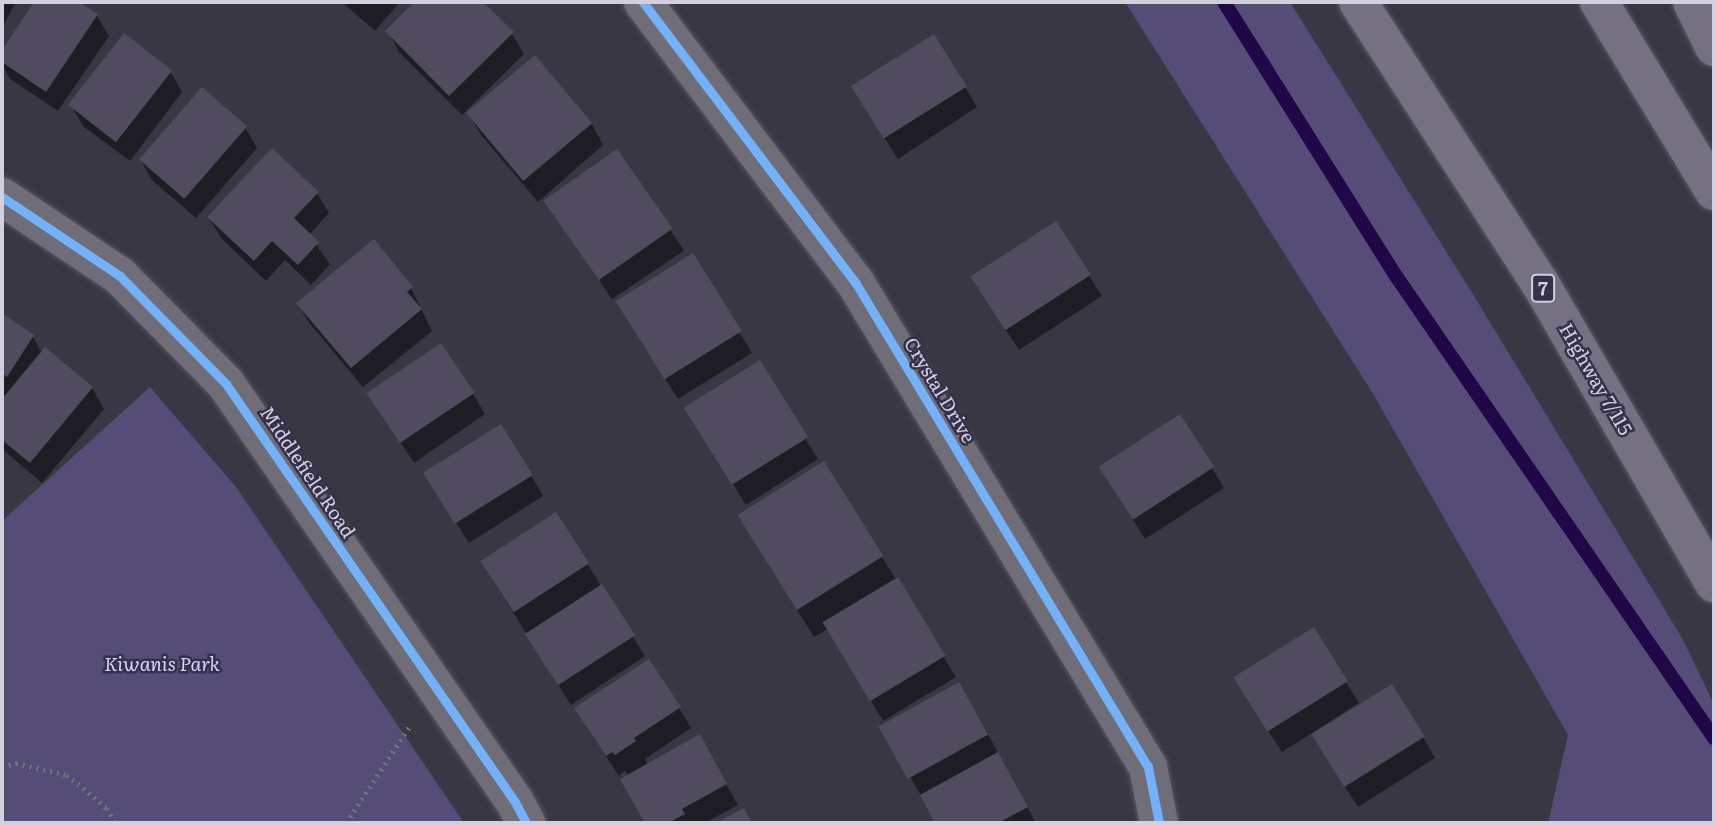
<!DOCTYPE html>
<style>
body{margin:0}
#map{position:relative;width:1716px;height:825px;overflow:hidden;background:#3a3744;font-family:Literata,serif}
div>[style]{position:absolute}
.green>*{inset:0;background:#554c77}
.shadow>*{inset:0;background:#0007;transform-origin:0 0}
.stream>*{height:14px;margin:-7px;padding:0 7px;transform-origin:7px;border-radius:7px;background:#210648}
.building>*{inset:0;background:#504b5f;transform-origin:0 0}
.path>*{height:4.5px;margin-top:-2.25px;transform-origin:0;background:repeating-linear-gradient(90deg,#74727c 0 2px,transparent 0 7px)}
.roads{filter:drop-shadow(0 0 2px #585561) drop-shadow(0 0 2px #585561)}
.minor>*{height:38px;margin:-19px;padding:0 19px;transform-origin:19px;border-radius:19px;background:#6f6d78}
.highway>*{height:38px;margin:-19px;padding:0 19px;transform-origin:19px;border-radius:19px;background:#757082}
.cycleway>*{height:9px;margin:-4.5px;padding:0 4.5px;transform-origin:4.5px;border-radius:4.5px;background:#73b2f8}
span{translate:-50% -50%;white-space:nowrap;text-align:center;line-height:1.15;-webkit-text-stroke:5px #36314a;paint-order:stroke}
.shield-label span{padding:2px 5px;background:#36314a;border:2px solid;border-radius:5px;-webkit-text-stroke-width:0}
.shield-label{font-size:18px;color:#d2cfdf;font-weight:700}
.street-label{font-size:19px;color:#d2cfdf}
.park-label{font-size:19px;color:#d9d2fc;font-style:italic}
.frame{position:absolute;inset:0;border:4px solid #d2cfdf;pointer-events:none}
</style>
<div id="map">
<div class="green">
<i style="clip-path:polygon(1125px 2px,1290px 2px,1474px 296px,1682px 638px,1714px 704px,1714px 823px,1548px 823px,1568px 735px,1372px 392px)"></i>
<i style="clip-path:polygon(150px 387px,236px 487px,464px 823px,2px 823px,2px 521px)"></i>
</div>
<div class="shadow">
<i style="clip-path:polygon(2px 2px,16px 2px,2px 28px)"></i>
<i style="clip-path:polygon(36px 2px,76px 2px,97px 16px,109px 36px,58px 111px,10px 79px,2px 64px,2px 53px)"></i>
<i style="clip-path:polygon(342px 2px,400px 2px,375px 31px)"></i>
<i style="clip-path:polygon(417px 2px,481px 2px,512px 34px,524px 54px,462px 115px,399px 52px,388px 31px)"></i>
<i style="clip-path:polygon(535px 58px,592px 124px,603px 145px,538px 202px,481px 135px,469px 114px)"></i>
<i style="clip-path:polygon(170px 71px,182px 92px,130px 161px,83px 126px,71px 105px)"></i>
<i style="clip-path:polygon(965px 87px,977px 107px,898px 159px,865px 108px)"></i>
<i style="clip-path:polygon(245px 127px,257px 148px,196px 218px,152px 180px,140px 159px)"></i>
<i style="left:617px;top:151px;width:120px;height:87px;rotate:56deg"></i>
<i style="clip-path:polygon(317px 193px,329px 213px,309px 235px,330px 264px,311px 285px,285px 260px,266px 281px,221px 238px,209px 218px)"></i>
<i style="clip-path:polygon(1056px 224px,1102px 296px,1019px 350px,985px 298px)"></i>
<i style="clip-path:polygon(692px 256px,752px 353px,678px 399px,630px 322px)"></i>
<i style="clip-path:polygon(411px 288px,432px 331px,363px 387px,310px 324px,298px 304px)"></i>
<i style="clip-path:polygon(2px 315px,33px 337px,42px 353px,92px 388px,104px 409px,42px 483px,2px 449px)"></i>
<i style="clip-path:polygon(759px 363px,818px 459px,746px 505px,699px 429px)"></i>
<i style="clip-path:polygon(369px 394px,473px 394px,485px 414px,414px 463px)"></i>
<i style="clip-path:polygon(1212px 468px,1224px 488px,1145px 539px,1113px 488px)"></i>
<i style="clip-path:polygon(531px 475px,543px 496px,469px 543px,438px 494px)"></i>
<i style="clip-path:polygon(556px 514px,645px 656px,571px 705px,494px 582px)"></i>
<i style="clip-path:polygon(756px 544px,882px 557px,956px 677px,883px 721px,828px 629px,814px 637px)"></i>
<i style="clip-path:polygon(1313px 630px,1359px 703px,1282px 752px,1248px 700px)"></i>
<i style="clip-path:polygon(971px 704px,1010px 774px,1036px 823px,937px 823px,881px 727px)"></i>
<i style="clip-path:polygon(679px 708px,691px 728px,645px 759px,648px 765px,699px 737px,738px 805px,705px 823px,647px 823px,622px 779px,629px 776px,625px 771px,619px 776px,588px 729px)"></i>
<i style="clip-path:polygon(1423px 737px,1435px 758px,1358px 807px,1326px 757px)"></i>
</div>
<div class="stream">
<i style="left:1224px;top:2px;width:324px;rotate:57.9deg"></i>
<i style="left:1396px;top:276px;width:561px;rotate:55.46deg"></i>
</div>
<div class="building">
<i style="clip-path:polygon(34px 2px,79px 2px,98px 14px,46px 92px,2px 62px,2px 50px)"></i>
<i style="clip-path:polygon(414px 2px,483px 2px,514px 32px,449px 96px,385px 31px)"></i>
<i style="left:124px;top:33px;width:61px;height:91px;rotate:38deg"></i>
<i style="left:934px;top:34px;width:62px;height:98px;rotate:58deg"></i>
<i style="left:535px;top:55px;width:89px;height:90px;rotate:50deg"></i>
<i style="left:202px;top:87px;width:60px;height:96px;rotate:41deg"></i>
<i style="clip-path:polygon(272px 148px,319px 192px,294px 218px,319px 242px,298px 265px,272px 241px,254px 261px,207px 217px)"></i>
<i style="left:617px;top:149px;width:97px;height:90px;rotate:55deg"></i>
<i style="left:1056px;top:221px;width:64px;height:102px;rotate:57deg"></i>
<i style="clip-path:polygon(374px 239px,413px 287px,407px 292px,422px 309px,351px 368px,296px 303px)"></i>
<i style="left:693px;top:253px;width:92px;height:91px;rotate:58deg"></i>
<i style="clip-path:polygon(2px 313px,34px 335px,7px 377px,2px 373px)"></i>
<i style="left:441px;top:343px;width:60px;height:90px;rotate:56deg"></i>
<i style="clip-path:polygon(45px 347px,93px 387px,30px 463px,2px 440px,2px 399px)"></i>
<i style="left:760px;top:360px;width:91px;height:90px;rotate:58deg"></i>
<i style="left:1180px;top:414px;width:63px;height:97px;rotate:57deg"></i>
<i style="left:501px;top:424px;width:60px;height:92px;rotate:58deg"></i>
<i style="left:824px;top:461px;width:112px;height:102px;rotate:58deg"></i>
<i style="left:556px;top:512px;width:61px;height:90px;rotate:57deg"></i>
<i style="left:898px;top:577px;width:92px;height:88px;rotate:59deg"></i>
<i style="left:602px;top:584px;width:61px;height:92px;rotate:57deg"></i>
<i style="left:1314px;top:627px;width:64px;height:95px;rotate:58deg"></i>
<i style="clip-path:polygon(649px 659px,681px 707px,634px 738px,636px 741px,615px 755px,612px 752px,606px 756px,574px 708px)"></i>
<i style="left:959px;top:682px;width:60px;height:92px;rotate:61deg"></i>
<i style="left:1392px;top:684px;width:62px;height:95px;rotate:58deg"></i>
<i style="clip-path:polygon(700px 734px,727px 784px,682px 809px,685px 814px,668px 823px,645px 823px,620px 779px)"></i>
<i style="clip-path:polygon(998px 752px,1028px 807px,998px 823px,935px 823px,920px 795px)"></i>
<i style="clip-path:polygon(744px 808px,752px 823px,716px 823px)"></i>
</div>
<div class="path">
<i style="left:2px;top:767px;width:15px;rotate:-16deg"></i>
<i style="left:16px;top:763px;width:52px;rotate:13.2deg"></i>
<i style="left:67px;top:775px;width:52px;rotate:39.5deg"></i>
<i style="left:107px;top:808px;width:17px;rotate:62deg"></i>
<i style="left:346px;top:823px;width:118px;rotate:-56.7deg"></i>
</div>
<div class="roads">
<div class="minor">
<i style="left:643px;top:2px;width:351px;rotate:52.9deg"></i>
<i style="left:855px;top:282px;width:567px;rotate:58.86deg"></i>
<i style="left:1148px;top:767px;width:57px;rotate:78.9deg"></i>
<i style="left:2px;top:197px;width:142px;rotate:33.8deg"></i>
<i style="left:120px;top:276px;width:151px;rotate:45.5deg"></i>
<i style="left:226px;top:384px;width:508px;rotate:55.34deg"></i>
<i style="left:515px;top:802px;width:24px;rotate:62deg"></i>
</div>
<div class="highway">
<i style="left:1358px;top:2px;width:335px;rotate:57.1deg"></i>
<i style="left:1540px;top:283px;width:347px;rotate:59.9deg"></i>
<i style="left:1599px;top:2px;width:221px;rotate:58.7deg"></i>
<i style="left:1692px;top:2px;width:50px;rotate:63.9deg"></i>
</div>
</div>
<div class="cycleway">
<i style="left:643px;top:2px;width:351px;rotate:52.9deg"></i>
<i style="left:855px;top:282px;width:567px;rotate:58.86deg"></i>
<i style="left:1148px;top:767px;width:57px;rotate:78.9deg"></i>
<i style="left:2px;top:197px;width:142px;rotate:33.8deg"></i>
<i style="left:120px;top:276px;width:151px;rotate:45.5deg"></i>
<i style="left:226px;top:384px;width:508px;rotate:55.34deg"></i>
<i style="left:515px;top:802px;width:24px;rotate:62deg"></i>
</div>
<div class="shield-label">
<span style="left:1543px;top:288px">7</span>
</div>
<div class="street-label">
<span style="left:1596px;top:379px;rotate:60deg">Highway 7/115</span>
<span style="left:940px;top:390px;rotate:59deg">Crystal Drive</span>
<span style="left:308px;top:472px;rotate:56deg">Middlefield Road</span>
</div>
<div class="park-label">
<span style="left:162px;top:664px">Kiwanis Park</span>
</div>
<div class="frame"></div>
</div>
